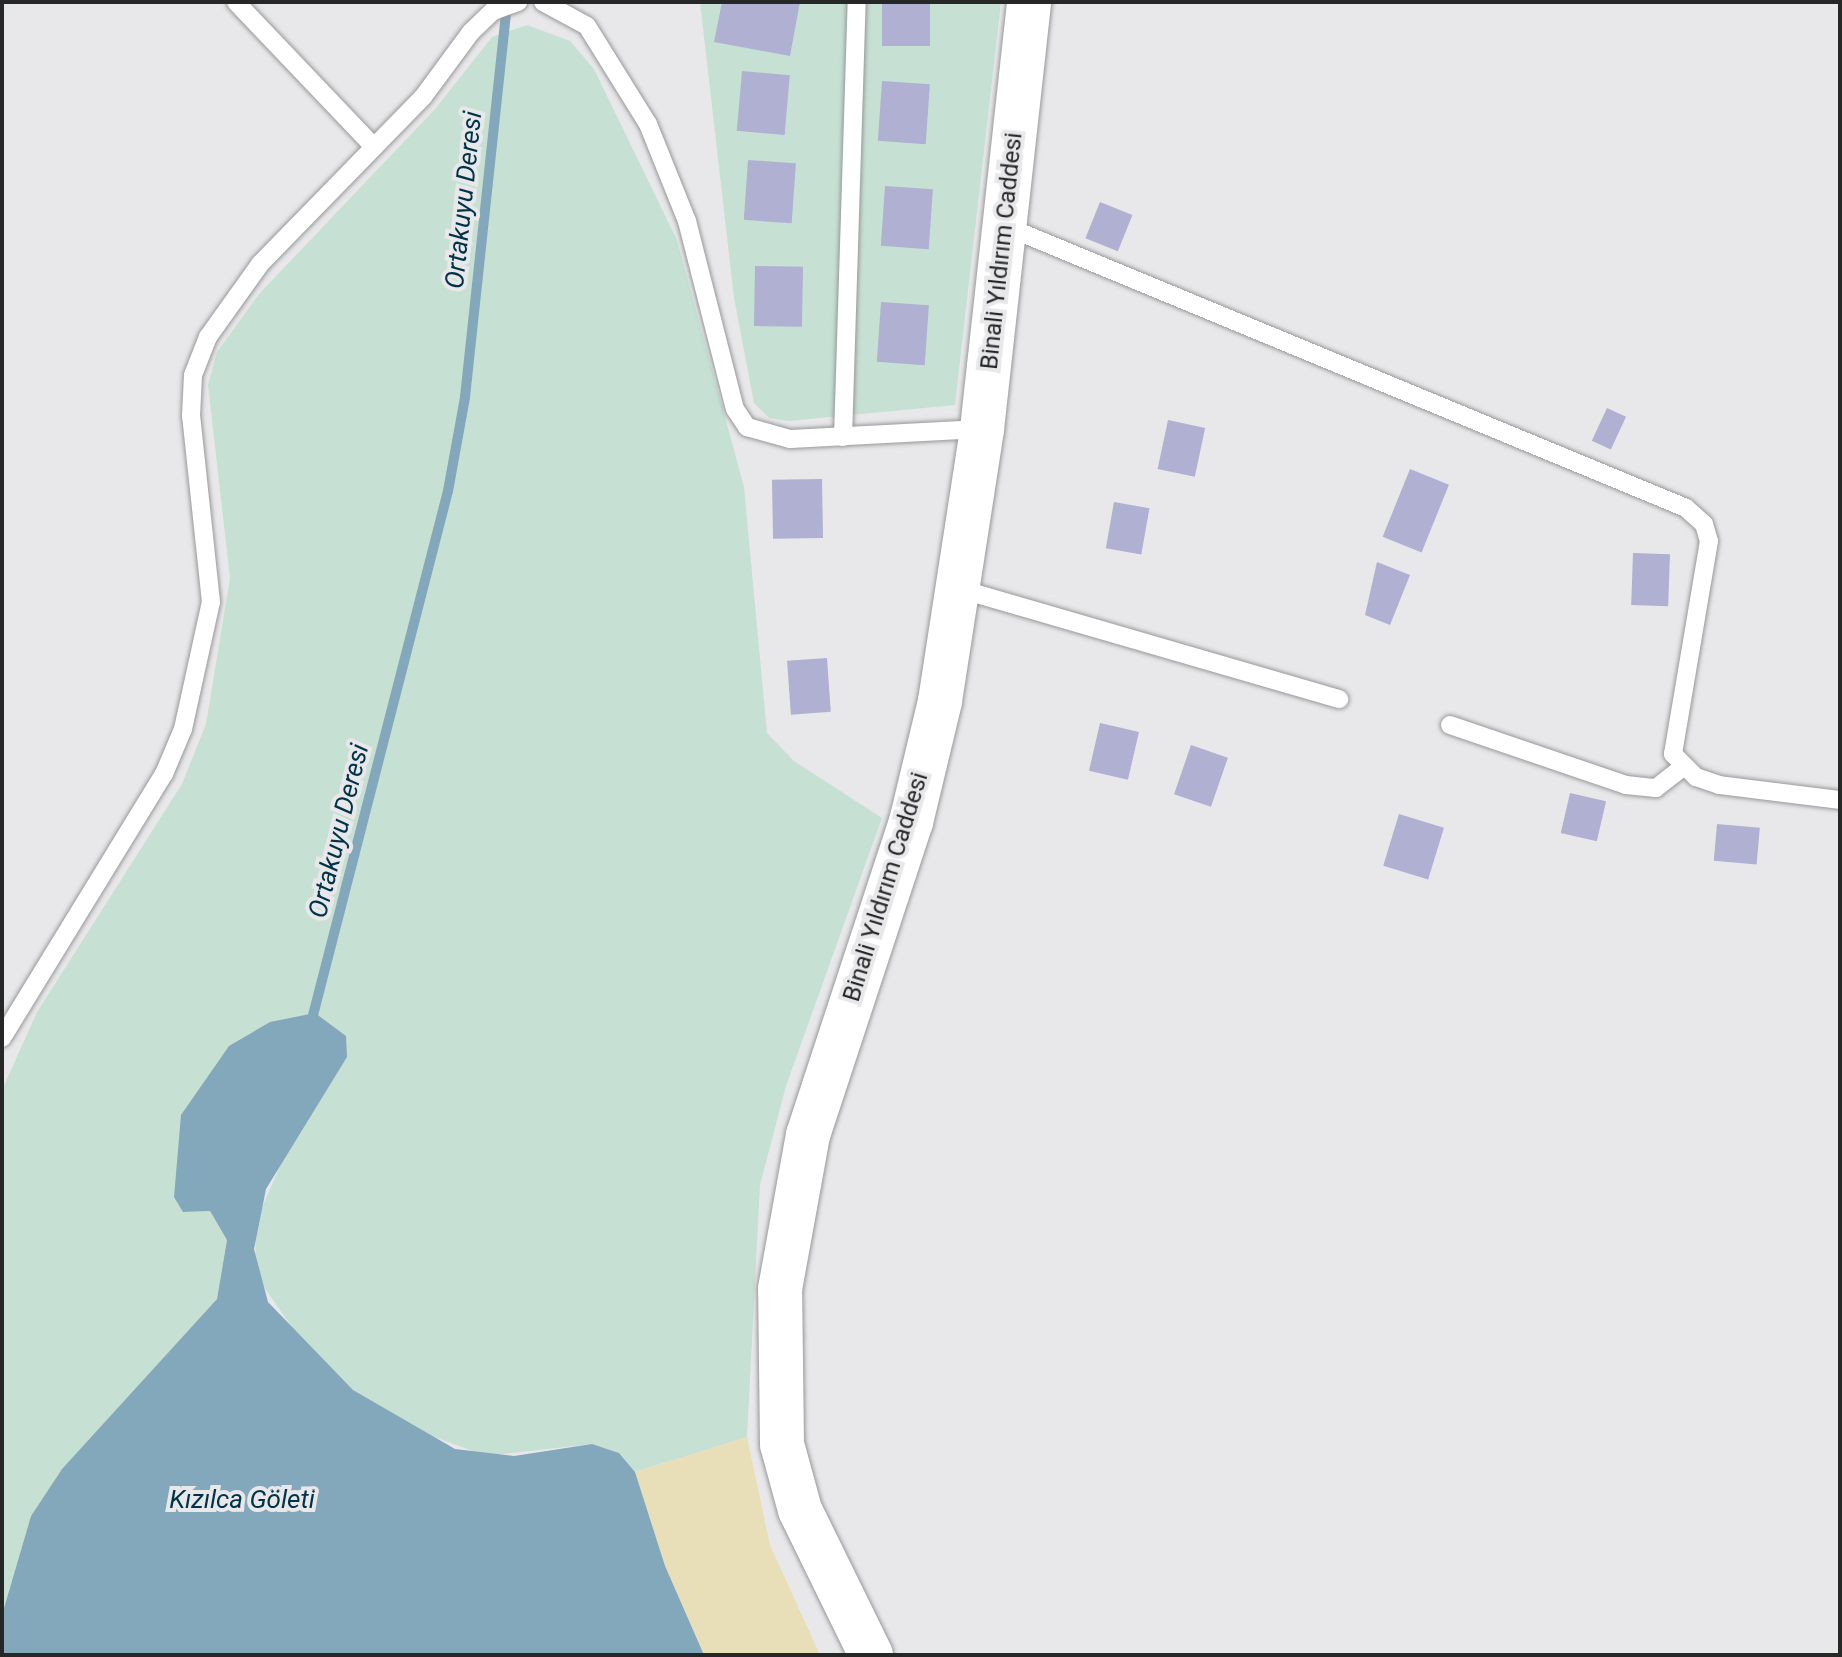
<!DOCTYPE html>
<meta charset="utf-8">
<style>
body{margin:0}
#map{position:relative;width:1842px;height:1657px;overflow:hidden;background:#e8e8ea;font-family:Roboto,sans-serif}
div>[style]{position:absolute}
.green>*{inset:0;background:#c6e1d3}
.sand>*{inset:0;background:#e8dfb9}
.water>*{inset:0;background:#83a7bb}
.stream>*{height:10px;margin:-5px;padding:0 5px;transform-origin:5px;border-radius:5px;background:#83a7bb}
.building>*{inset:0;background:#afb0d2;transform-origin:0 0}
.roads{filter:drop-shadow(0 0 2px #97989a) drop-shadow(0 0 2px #97989a)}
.service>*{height:18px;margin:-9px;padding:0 9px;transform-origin:9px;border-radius:9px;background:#fff}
.tertiary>*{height:44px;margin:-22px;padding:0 22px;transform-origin:22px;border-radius:22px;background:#fff}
span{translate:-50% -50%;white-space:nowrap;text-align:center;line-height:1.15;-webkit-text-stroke:8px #e8e8ea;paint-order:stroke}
.street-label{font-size:24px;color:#262727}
.water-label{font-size:26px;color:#003348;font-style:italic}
.frame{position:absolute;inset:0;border:4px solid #262727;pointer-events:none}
</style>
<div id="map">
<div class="green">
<i style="clip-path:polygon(700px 2px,1001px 2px,955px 405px,789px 421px,769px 418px,754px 403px,734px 298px)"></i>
<i style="clip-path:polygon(527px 25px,570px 41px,594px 69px,677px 240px,744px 487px,767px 733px,794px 761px,882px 818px,786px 1086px,760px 1185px,747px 1437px,635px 1472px,619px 1453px,592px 1444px,486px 1456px,410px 1428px,353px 1390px,300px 1339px,255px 1274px,256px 1221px,290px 1143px,183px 1212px,210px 1211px,227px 1240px,217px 1299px,62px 1469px,31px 1516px,2px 1615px,2px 1090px,37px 1012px,182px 784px,206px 724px,230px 578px,208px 385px,217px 352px,259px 294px,435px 109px,492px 37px)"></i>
</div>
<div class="sand">
<i style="clip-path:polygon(747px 1437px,770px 1545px,820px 1655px,704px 1655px,664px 1566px,635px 1472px)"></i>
</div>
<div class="water">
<i style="clip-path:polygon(315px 1013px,346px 1036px,347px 1057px,266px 1189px,254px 1249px,268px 1302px,353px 1390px,455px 1449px,514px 1456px,592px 1444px,619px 1453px,635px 1472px,665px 1566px,704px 1655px,2px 1655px,2px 1615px,31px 1516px,62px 1469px,217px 1299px,227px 1240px,210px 1211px,183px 1212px,174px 1197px,181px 1115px,229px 1046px,270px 1022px)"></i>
</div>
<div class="stream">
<i style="left:311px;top:1023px;width:549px;rotate:-75.56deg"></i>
<i style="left:448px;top:491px;width:96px;rotate:-79.7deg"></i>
<i style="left:465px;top:397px;width:395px;rotate:-83.9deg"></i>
</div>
<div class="building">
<i style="clip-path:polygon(722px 2px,800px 2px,790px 56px,714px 42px)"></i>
<i style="left:882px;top:2px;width:48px;height:44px"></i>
<i style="left:742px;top:71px;width:48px;height:60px;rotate:5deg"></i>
<i style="left:882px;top:81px;width:48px;height:60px;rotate:4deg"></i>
<i style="left:748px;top:160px;width:48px;height:60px;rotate:4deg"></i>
<i style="left:885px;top:186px;width:48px;height:60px;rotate:4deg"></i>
<i style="left:1100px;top:202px;width:35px;height:39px;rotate:22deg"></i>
<i style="left:755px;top:266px;width:48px;height:60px;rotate:1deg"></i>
<i style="left:881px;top:302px;width:48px;height:60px;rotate:4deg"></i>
<i style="left:1607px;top:408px;width:21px;height:36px;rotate:25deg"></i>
<i style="left:1168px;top:420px;width:38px;height:50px;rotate:12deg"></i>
<i style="left:1410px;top:469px;width:42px;height:73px;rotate:22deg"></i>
<i style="left:822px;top:479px;width:59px;height:50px;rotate:89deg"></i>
<i style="left:1114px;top:502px;width:36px;height:47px;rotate:10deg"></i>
<i style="left:1633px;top:553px;width:37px;height:52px;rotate:2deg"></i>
<i style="clip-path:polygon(1377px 562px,1410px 575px,1390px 625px,1365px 615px)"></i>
<i style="left:827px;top:658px;width:54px;height:40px;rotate:86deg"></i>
<i style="left:1100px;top:723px;width:40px;height:49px;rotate:13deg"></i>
<i style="left:1191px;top:745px;width:39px;height:52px;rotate:19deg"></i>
<i style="left:1570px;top:793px;width:37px;height:41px;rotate:13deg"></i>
<i style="left:1399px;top:814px;width:47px;height:54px;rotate:17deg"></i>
<i style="left:1717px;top:824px;width:43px;height:37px;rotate:5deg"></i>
</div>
<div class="roads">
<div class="service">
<i style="left:236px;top:2px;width:200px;rotate:46.4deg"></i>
<i style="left:543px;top:2px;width:50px;rotate:28.6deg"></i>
<i style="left:587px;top:26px;width:115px;rotate:58.1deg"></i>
<i style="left:648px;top:124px;width:105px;rotate:68.1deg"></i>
<i style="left:687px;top:221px;width:194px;rotate:75.7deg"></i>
<i style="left:735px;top:409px;width:22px;rotate:56deg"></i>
<i style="left:747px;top:427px;width:45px;rotate:15.6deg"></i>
<i style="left:790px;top:439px;width:191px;rotate:-3deg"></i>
<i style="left:1005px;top:226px;width:737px;rotate:22.49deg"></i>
<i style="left:1686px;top:508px;width:24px;rotate:42deg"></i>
<i style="left:1704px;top:524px;width:18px;rotate:74deg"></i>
<i style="left:1709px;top:541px;width:216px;rotate:99.6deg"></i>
<i style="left:1673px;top:754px;width:33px;rotate:45deg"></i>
<i style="left:1696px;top:777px;width:24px;rotate:19deg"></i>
<i style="left:1719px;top:785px;width:122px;rotate:7.1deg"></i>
<i style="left:843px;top:437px;width:435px;rotate:-88.2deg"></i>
<i style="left:960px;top:589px;width:395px;rotate:16.2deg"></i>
<i style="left:1450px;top:725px;width:186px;rotate:18.8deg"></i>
<i style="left:1626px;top:785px;width:30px;rotate:6deg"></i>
<i style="left:1656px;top:788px;width:34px;rotate:-38deg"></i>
<i style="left:2px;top:1038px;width:310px;rotate:-58.5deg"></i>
<i style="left:164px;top:774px;width:49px;rotate:-67.1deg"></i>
<i style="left:183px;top:729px;width:130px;rotate:-77.6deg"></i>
<i style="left:211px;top:602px;width:187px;rotate:-96.1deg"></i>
<i style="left:191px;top:416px;width:41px;rotate:-87.2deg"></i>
<i style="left:193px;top:375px;width:41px;rotate:-68.5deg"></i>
<i style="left:208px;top:337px;width:90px;rotate:-54.5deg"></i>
<i style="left:260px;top:264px;width:233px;rotate:-45.7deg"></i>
<i style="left:423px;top:97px;width:81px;rotate:-53.6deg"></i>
<i style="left:471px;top:32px;width:30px;rotate:-44deg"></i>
<i style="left:493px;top:11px;width:27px;rotate:-20deg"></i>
</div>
<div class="tertiary">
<i style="left:871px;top:1655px;width:161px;rotate:-116.1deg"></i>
<i style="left:800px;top:1510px;width:68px;rotate:-105.3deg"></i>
<i style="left:782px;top:1444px;width:155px;rotate:-90.7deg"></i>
<i style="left:780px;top:1289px;width:157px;rotate:-79.7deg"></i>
<i style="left:808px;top:1135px;width:330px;rotate:-71.8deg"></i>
<i style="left:911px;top:822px;width:124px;rotate:-76.5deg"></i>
<i style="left:940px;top:701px;width:275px;rotate:-81.2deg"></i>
<i style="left:982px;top:429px;width:430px;rotate:-83.7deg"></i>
</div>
</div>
<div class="street-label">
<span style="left:1002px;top:251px;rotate:-84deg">Binali Yıldırım Caddesi</span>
<span style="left:886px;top:887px;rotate:-73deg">Binali Yıldırım Caddesi</span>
</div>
<div class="water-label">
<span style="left:464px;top:200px;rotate:-84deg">Ortakuyu Deresi</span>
<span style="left:339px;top:831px;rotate:-76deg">Ortakuyu Deresi</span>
<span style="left:242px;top:1500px">Kızılca Göleti</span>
</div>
<div class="frame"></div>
</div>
